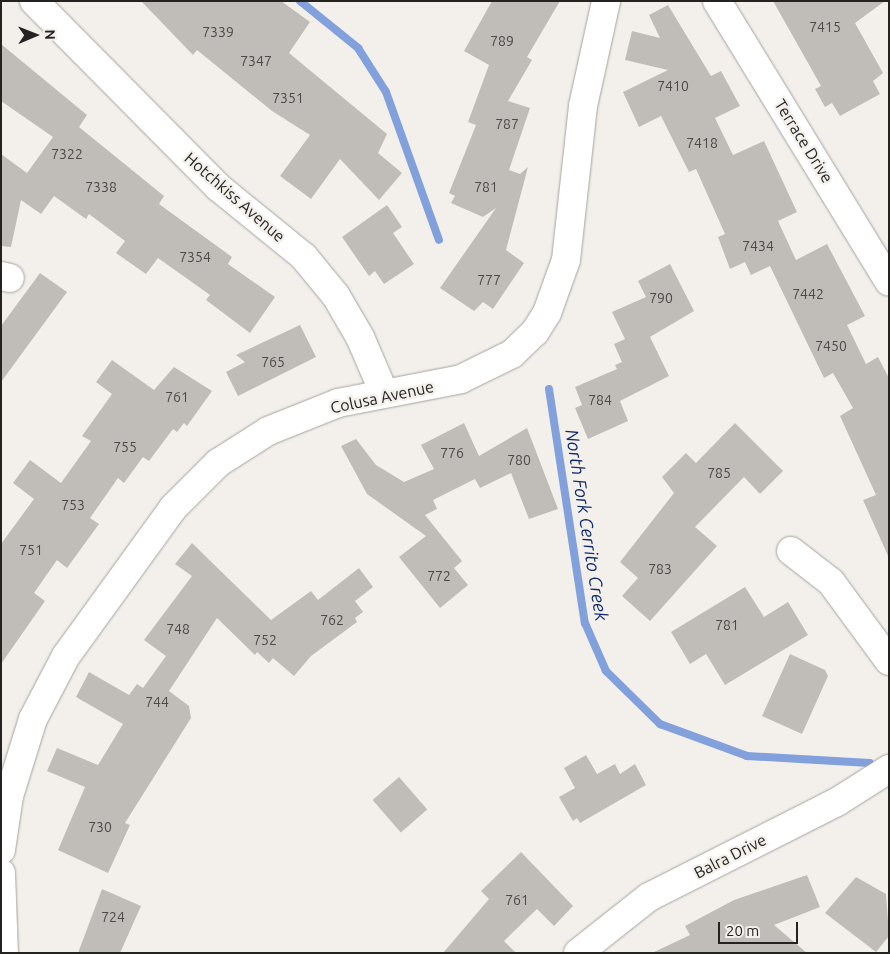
<!DOCTYPE html>
<style>
body{margin:0}
#map{position:relative;width:890px;height:954px;overflow:hidden;background:#f3f0ec;font-family:Ubuntu,sans-serif}
div>[style]{position:absolute}
.stream>*{height:8px;margin:-4px;padding:0 4px;transform-origin:4px;border-radius:4px;background:#81a0dc}
.building>*{inset:0;background:#c0bdb9;transform-origin:0 0}
.roads{filter:drop-shadow(0 0 1px #a6a39f) drop-shadow(0 0 1px #a6a39f)}
.minor>*{height:28px;margin:-14px;padding:0 14px;transform-origin:14px;border-radius:14px;background:#fff}
span{translate:-50% -50%;white-space:nowrap;text-align:center;line-height:1.15;-webkit-text-stroke:4.5px #f3f0ec;paint-order:stroke}
.number-label{font-size:14px;color:#4b4a48}
.number-label span{-webkit-text-stroke-width:0}
.street-label{font-size:16px;color:#242322}
.water-label{font-size:18px;color:#0c296e;font-style:italic}
.frame{position:absolute;inset:0;border:2px solid #242322;pointer-events:none}
.north{position:absolute;left:10px;top:10px;width:50px;height:50px;-webkit-text-stroke:4px #f3f0ec;paint-order:stroke;rotate:89deg;font-size:14px;font-weight:700;line-height:20px;text-align:center;color:#242322}
.north::after{content:'';display:block;margin:auto;width:18px;height:22px;background:#242322;clip-path:polygon(50% 0,100% 100%,50% 72%,0 100%)}
.scale{position:absolute;left:718px;top:922px;width:80px;height:22px;box-sizing:border-box;border:2px solid #242322;border-top:0;padding-left:6px;font-size:15px;line-height:18px;white-space:nowrap;color:#242322;-webkit-text-stroke:4px #f3f0ec;paint-order:stroke}
</style>
<div id="map">
<div class="stream">
<i style="left:300px;top:1px;width:75px;rotate:39deg"></i>
<i style="left:358px;top:48px;width:52px;rotate:57.5deg"></i>
<i style="left:386px;top:92px;width:157px;rotate:70.3deg"></i>
<i style="left:549px;top:389px;width:237px;rotate:81.3deg"></i>
<i style="left:585px;top:623px;width:52px;rotate:66.4deg"></i>
<i style="left:606px;top:671px;width:76px;rotate:44.5deg"></i>
<i style="left:660px;top:724px;width:93px;rotate:20.2deg"></i>
<i style="left:747px;top:756px;width:123px;rotate:3.3deg"></i>
</div>
<div class="building">
<i style="clip-path:polygon(141px 1px,281px 1px,310px 22px,289px 53px,387px 134px,378px 153px,402px 173px,379px 200px,340px 159px,311px 199px,280px 176px,310px 135px,272px 111px,197px 50px,193px 55px)"></i>
<i style="clip-path:polygon(492px 1px,560px 1px,527px 57px,532px 60px,508px 101px,530px 108px,509px 170px,520px 174px,528px 167px,506px 250px,524px 263px,493px 309px,483px 302px,474px 311px,440px 288px,496px 208px,483px 217px,451px 203px,455px 196px,449px 193px,476px 125px,468px 122px,489px 65px,464px 51px)"></i>
<i style="clip-path:polygon(773px 1px,885px 1px,855px 23px,883px 73px,873px 81px,880px 94px,840px 116px,832px 103px,825px 107px,815px 89px,821px 86px)"></i>
<i style="clip-path:polygon(668px 5px,711px 76px,721px 71px,740px 106px,715px 118px,733px 155px,764px 141px,797px 212px,778px 221px,796px 260px,827px 244px,865px 316px,847px 325px,866px 364px,878px 357px,889px 378px,889px 558px,863px 500px,876px 495px,840px 416px,853px 408px,833px 373px,824px 378px,770px 266px,751px 275px,745px 262px,730px 269px,718px 237px,725px 234px,696px 169px,689px 172px,661px 116px,639px 127px,623px 92px,668px 70px,625px 60px,632px 31px,660px 38px,649px 15px)"></i>
<i style="clip-path:polygon(1px 44px,87px 115px,79px 127px,164px 196px,159px 204px,232px 257px,228px 264px,275px 297px,250px 333px,206px 300px,210px 295px,158px 258px,146px 274px,116px 253px,125px 241px,89px 214px,86px 219px,54px 196px,41px 214px,21px 200px,11px 247px,1px 246px,1px 154px,27px 173px,53px 137px,1px 101px)"></i>
<i style="clip-path:polygon(387px 205px,402px 227px,393px 233px,414px 264px,384px 284px,375px 271px,369px 276px,342px 237px)"></i>
<i style="clip-path:polygon(670px 264px,694px 311px,650px 337px,669px 376px,620px 401px,628px 421px,588px 439px,575px 408px,582px 405px,575px 387px,617px 369px,615px 365px,622px 362px,614px 344px,625px 339px,612px 312px,646px 297px,638px 281px)"></i>
<i style="clip-path:polygon(40px 273px,67px 292px,1px 382px,1px 326px)"></i>
<i style="clip-path:polygon(300px 325px,316px 357px,238px 396px,226px 372px,245px 362px,236px 355px)"></i>
<i style="clip-path:polygon(112px 360px,154px 390px,174px 367px,212px 391px,187px 426px,184px 423px,177px 432px,173px 429px,149px 461px,143px 457px,124px 483px,118px 478px,90px 518px,99px 524px,67px 568px,57px 560px,34px 593px,45px 601px,1px 664px,1px 544px,34px 499px,13px 483px,30px 460px,61px 483px,91px 441px,82px 436px,112px 394px,96px 382px)"></i>
<i style="clip-path:polygon(464px 423px,479px 456px,527px 428px,558px 509px,529px 519px,511px 473px,480px 488px,475px 479px,433px 500px,437px 509px,425px 515px,462px 561px,454px 568px,468px 585px,440px 608px,399px 557px,426px 536px,367px 494px,341px 446px,356px 439px,376px 465px,404px 482px,434px 469px,421px 445px)"></i>
<i style="clip-path:polygon(735px 423px,783px 471px,760px 494px,744px 477px,695px 527px,717px 546px,650px 621px,622px 596px,638px 578px,620px 562px,674px 493px,662px 477px,686px 453px,696px 463px)"></i>
<i style="clip-path:polygon(192px 543px,271px 620px,311px 591px,318px 600px,359px 568px,373px 587px,355px 601px,363px 612px,355px 618px,357px 622px,311px 656px,294px 676px,273px 658px,269px 663px,257px 652px,255px 655px,217px 618px,169px 691px,189px 706px,191px 718px,125px 823px,130px 825px,108px 873px,58px 850px,85px 787px,47px 771px,57px 748px,98px 765px,123px 724px,76px 697px,89px 672px,129px 695px,137px 684px,143px 688px,166px 656px,144px 640px,192px 576px,175px 564px)"></i>
<i style="clip-path:polygon(745px 587px,764px 617px,788px 602px,808px 635px,725px 685px,706px 654px,690px 664px,671px 632px)"></i>
<i style="clip-path:polygon(790px 654px,825px 670px,828px 676px,802px 734px,762px 716px)"></i>
<i style="clip-path:polygon(586px 755px,597px 774px,615px 764px,620px 774px,635px 764px,646px 785px,580px 823px,577px 818px,573px 821px,559px 797px,575px 788px,564px 768px)"></i>
<i style="left:399px;top:777px;width:43px;height:35px;rotate:49deg"></i>
<i style="clip-path:polygon(521px 852px,573px 906px,554px 926px,537px 909px,504px 941px,516px 953px,443px 953px,489px 899px,481px 891px)"></i>
<i style="clip-path:polygon(807px 875px,820px 907px,774px 925px,807px 953px,652px 953px,690px 935px,685px 926px,734px 900px)"></i>
<i style="clip-path:polygon(856px 877px,886px 894px,889px 936px,876px 952px,825px 913px)"></i>
<i style="clip-path:polygon(102px 889px,141px 906px,120px 953px,78px 953px)"></i>
</div>
<div class="roads">
<div class="minor">
<i style="left:34px;top:1px;width:262px;rotate:45.3deg"></i>
<i style="left:218px;top:187px;width:111px;rotate:39.1deg"></i>
<i style="left:304px;top:257px;width:50px;rotate:50.6deg"></i>
<i style="left:336px;top:296px;width:48px;rotate:59.7deg"></i>
<i style="left:360px;top:337px;width:61px;rotate:66.8deg"></i>
<i style="left:717px;top:1px;width:329px;rotate:58.5deg"></i>
<i style="left:1px;top:276px;width:9px;rotate:13deg"></i>
<i style="left:791px;top:551px;width:51px;rotate:37.8deg"></i>
<i style="left:831px;top:582px;width:98px;rotate:53.7deg"></i>
<i style="left:1px;top:850px;width:55px;rotate:-81.6deg"></i>
<i style="left:9px;top:796px;width:81px;rotate:-72.7deg"></i>
<i style="left:33px;top:719px;width:71px;rotate:-62.4deg"></i>
<i style="left:66px;top:656px;width:183px;rotate:-54.1deg"></i>
<i style="left:173px;top:508px;width:64px;rotate:-45deg"></i>
<i style="left:218px;top:463px;width:59px;rotate:-32.6deg"></i>
<i style="left:268px;top:431px;width:75px;rotate:-21.8deg"></i>
<i style="left:338px;top:403px;width:125px;rotate:-11deg"></i>
<i style="left:461px;top:379px;width:57px;rotate:-26.1deg"></i>
<i style="left:512px;top:354px;width:32px;rotate:-44deg"></i>
<i style="left:535px;top:332px;width:22px;rotate:-58deg"></i>
<i style="left:547px;top:313px;width:56px;rotate:-70.3deg"></i>
<i style="left:566px;top:260px;width:155px;rotate:-83.7deg"></i>
<i style="left:583px;top:106px;width:107px;rotate:-77.6deg"></i>
<i style="left:1px;top:873px;width:80px;rotate:87.9deg"></i>
<i style="left:578px;top:953px;width:90px;rotate:-38.3deg"></i>
<i style="left:649px;top:897px;width:211px;rotate:-26.8deg"></i>
<i style="left:837px;top:802px;width:62px;rotate:-32.4deg"></i>
</div>
</div>
<div class="number-label">
<span style="left:825px;top:27px">7415</span>
<span style="left:218px;top:32px">7339</span>
<span style="left:502px;top:41px">789</span>
<span style="left:256px;top:61px">7347</span>
<span style="left:673px;top:86px">7410</span>
<span style="left:288px;top:98px">7351</span>
<span style="left:507px;top:124px">787</span>
<span style="left:702px;top:143px">7418</span>
<span style="left:67px;top:154px">7322</span>
<span style="left:101px;top:187px">7338</span>
<span style="left:486px;top:187px">781</span>
<span style="left:758px;top:246px">7434</span>
<span style="left:195px;top:257px">7354</span>
<span style="left:489px;top:280px">777</span>
<span style="left:808px;top:294px">7442</span>
<span style="left:661px;top:298px">790</span>
<span style="left:831px;top:346px">7450</span>
<span style="left:273px;top:362px">765</span>
<span style="left:177px;top:397px">761</span>
<span style="left:600px;top:400px">784</span>
<span style="left:125px;top:447px">755</span>
<span style="left:452px;top:453px">776</span>
<span style="left:519px;top:460px">780</span>
<span style="left:719px;top:473px">785</span>
<span style="left:73px;top:505px">753</span>
<span style="left:31px;top:550px">751</span>
<span style="left:660px;top:569px">783</span>
<span style="left:439px;top:576px">772</span>
<span style="left:332px;top:620px">762</span>
<span style="left:727px;top:625px">781</span>
<span style="left:178px;top:629px">748</span>
<span style="left:265px;top:640px">752</span>
<span style="left:157px;top:702px">744</span>
<span style="left:100px;top:827px">730</span>
<span style="left:517px;top:900px">761</span>
<span style="left:113px;top:917px">724</span>
</div>
<div class="street-label">
<span style="left:804px;top:141px;rotate:58deg">Terrace Drive</span>
<span style="left:235px;top:197px;rotate:41deg">Hotchkiss Avenue</span>
<span style="left:382px;top:397px;rotate:-12deg">Colusa Avenue</span>
<span style="left:730px;top:856px;rotate:-27deg">Balra Drive</span>
</div>
<div class="water-label">
<span style="left:587px;top:525px;rotate:81deg">North Fork Cerrito Creek</span>
</div>
<div class="frame"></div>
<div class="north">N</div>
<div class="scale">20 m</div>
</div>
